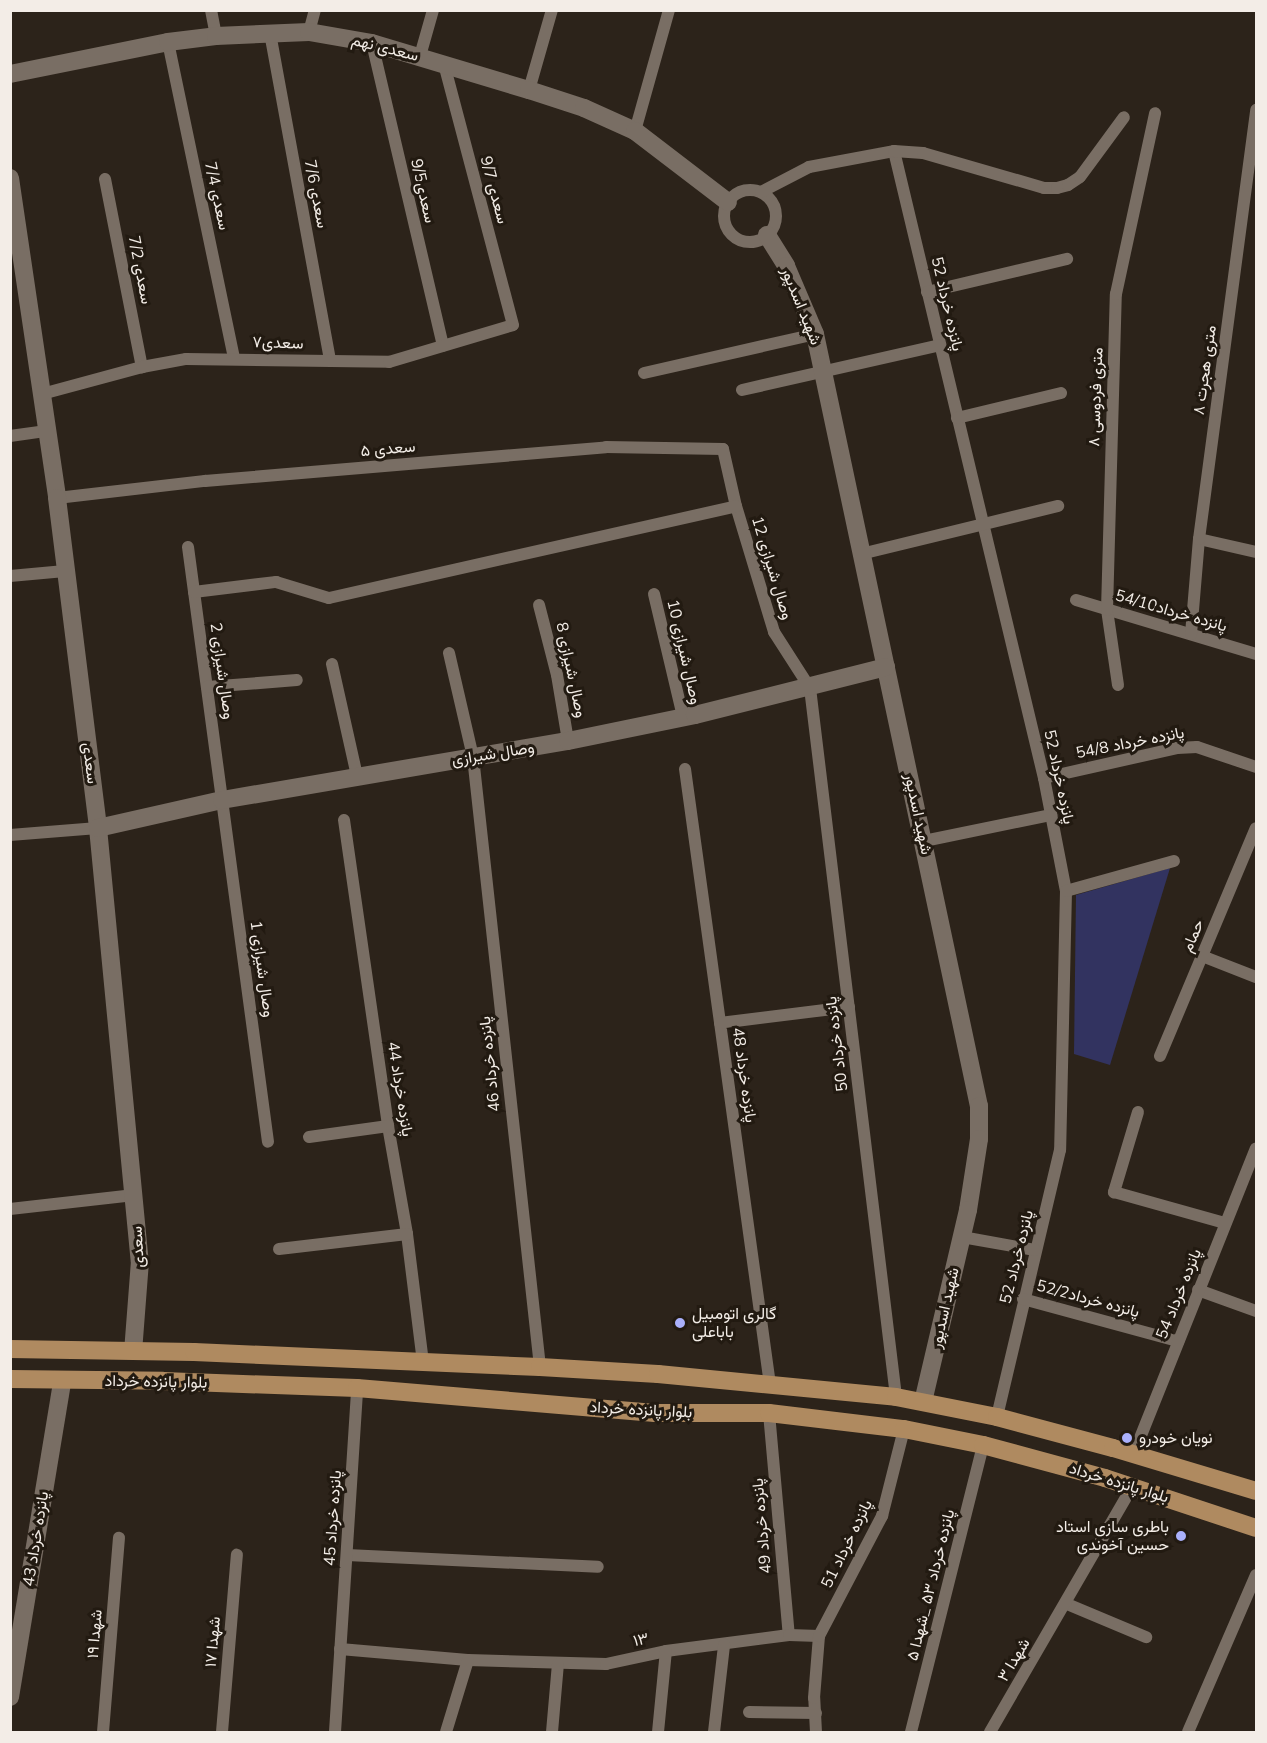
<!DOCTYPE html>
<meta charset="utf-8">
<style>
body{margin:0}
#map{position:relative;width:1267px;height:1743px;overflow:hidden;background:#2c231a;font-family:"Nunito Sans",Vazirmatn,sans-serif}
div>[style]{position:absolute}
.green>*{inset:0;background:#323360}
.street>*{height:12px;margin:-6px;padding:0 6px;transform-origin:6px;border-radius:6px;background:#796e64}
.street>.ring{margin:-6px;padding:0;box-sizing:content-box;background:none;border:12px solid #796e64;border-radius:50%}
.secondary>*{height:18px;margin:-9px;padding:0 9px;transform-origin:9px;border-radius:9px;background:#796e64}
.primary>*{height:18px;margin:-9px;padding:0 9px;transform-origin:9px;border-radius:9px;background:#af8a60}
.dots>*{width:16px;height:16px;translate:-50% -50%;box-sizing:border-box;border:3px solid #221a11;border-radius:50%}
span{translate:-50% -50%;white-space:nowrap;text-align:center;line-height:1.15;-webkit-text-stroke:6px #221a11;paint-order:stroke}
.street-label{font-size:16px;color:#f3ede7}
.poi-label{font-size:16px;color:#f3ede7}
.left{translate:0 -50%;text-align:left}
.right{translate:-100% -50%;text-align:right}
.frame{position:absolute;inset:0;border:12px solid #f3ede7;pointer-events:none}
</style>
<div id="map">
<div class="green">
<i style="clip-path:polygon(1170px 868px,1110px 1065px,1074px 1054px,1076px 895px)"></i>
</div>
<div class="street">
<i style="left:211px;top:10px;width:26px;rotate:79deg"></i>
<i style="left:309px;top:32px;width:23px;rotate:-75deg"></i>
<i style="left:270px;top:33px;width:333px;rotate:79.6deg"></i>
<i style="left:168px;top:42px;width:323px;rotate:78.2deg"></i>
<i style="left:372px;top:43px;width:311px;rotate:76.8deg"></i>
<i style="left:420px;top:56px;width:48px;rotate:-74.2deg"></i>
<i style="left:529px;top:90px;width:83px;rotate:-74deg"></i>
<i style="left:635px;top:131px;width:126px;rotate:-74.3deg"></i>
<i style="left:894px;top:151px;width:645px;rotate:76.55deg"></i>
<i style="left:1044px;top:778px;width:115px;rotate:79deg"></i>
<i style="left:1066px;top:891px;width:259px;rotate:91.3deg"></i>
<i style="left:1060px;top:1150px;width:274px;rotate:103.3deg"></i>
<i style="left:105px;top:179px;width:192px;rotate:78.9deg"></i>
<i class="ring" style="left:724px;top:190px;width:40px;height:40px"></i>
<i style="left:761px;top:192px;width:54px;rotate:-27.5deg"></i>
<i style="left:809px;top:167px;width:86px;rotate:-10.7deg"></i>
<i style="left:894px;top:151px;width:29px;rotate:4deg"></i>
<i style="left:923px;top:153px;width:126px;rotate:16.1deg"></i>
<i style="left:1044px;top:188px;width:13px"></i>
<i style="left:1057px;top:188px;width:11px;rotate:-15deg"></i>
<i style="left:1068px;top:185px;width:14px;rotate:-34deg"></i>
<i style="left:1080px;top:177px;width:74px;rotate:-53.7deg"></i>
<i style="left:927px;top:292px;width:144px;rotate:-13.3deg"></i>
<i style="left:644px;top:373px;width:175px;rotate:-12.8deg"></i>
<i style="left:742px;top:390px;width:203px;rotate:-12.8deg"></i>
<i style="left:42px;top:394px;width:104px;rotate:-15.1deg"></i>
<i style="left:142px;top:367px;width:45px;rotate:-10.3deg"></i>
<i style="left:186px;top:359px;width:203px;rotate:0.8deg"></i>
<i style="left:389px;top:362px;width:129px;rotate:-16.6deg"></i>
<i style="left:513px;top:325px;width:270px;rotate:-104.8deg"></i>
<i style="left:957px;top:418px;width:107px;rotate:-13.5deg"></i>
<i style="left:10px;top:436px;width:37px;rotate:-8deg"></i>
<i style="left:57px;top:498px;width:149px;rotate:-6.6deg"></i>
<i style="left:205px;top:481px;width:402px;rotate:-4.8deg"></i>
<i style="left:606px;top:447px;width:117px;rotate:1deg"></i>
<i style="left:723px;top:449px;width:58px;rotate:77.2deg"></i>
<i style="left:736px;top:506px;width:132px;rotate:73.2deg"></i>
<i style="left:774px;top:632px;width:67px;rotate:57.3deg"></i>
<i style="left:810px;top:688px;width:714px;rotate:83.08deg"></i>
<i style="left:1199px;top:539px;width:58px;rotate:12.8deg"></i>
<i style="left:188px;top:547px;width:600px;rotate:82.34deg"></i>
<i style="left:861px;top:554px;width:203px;rotate:-13.7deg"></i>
<i style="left:10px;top:576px;width:55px;rotate:-5.2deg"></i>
<i style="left:194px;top:592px;width:83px;rotate:-7deg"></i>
<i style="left:276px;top:582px;width:55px;rotate:16.8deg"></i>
<i style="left:329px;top:598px;width:417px;rotate:-12.7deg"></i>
<i style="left:654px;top:594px;width:126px;rotate:76.7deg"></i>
<i style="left:1076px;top:600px;width:188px;rotate:16.7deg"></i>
<i style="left:539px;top:605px;width:72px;rotate:75.6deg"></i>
<i style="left:557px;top:675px;width:67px;rotate:80.5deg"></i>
<i style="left:1191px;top:634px;width:95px;rotate:-85.2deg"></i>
<i style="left:1199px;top:539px;width:433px;rotate:-82.4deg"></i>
<i style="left:449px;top:653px;width:107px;rotate:77deg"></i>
<i style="left:473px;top:757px;width:614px;rotate:83.73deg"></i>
<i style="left:332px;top:664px;width:115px;rotate:77.4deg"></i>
<i style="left:1118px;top:685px;width:76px;rotate:-98.3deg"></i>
<i style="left:1107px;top:610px;width:316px;rotate:-88.4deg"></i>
<i style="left:1116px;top:294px;width:185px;rotate:-77.8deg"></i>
<i style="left:207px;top:687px;width:90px;rotate:-4.4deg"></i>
<i style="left:685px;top:769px;width:622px;rotate:82.14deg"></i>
<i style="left:1044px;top:778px;width:136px;rotate:-12.7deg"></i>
<i style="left:1177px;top:748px;width:20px;rotate:-3deg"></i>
<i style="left:1197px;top:747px;width:62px;rotate:18.7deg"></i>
<i style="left:344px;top:820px;width:309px;rotate:81.8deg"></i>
<i style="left:388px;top:1126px;width:110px;rotate:80deg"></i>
<i style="left:407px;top:1234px;width:130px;rotate:82.9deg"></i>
<i style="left:10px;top:835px;width:88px;rotate:-4.5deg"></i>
<i style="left:924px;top:841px;width:130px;rotate:-11.6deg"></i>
<i style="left:1066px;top:891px;width:112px;rotate:-15.5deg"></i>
<i style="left:1202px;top:956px;width:58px;rotate:21.3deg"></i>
<i style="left:720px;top:1023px;width:130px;rotate:-7.1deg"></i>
<i style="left:1160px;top:1056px;width:247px;rotate:-67.2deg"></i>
<i style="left:1138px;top:1112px;width:84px;rotate:106.7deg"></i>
<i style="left:1114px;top:1192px;width:115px;rotate:15.6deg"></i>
<i style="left:309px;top:1137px;width:80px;rotate:-7.9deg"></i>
<i style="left:10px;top:1209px;width:125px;rotate:-6.4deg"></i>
<i style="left:962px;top:1237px;width:74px;rotate:10.1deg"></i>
<i style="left:279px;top:1249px;width:129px;rotate:-6.7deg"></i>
<i style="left:1198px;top:1290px;width:62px;rotate:19.9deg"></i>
<i style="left:1023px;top:1299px;width:161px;rotate:15.2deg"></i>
<i style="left:769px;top:1413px;width:223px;rotate:84.9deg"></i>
<i style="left:1134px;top:1453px;width:328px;rotate:-68.2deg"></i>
<i style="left:347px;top:1555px;width:251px;rotate:2.7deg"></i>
<i style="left:1067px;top:1604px;width:86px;rotate:22.7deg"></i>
<i style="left:340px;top:1649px;width:128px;rotate:4.9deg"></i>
<i style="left:468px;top:1660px;width:138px;rotate:1.7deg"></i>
<i style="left:606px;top:1664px;width:61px;rotate:-12.2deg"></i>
<i style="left:666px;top:1651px;width:124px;rotate:-7.4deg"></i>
<i style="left:789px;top:1635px;width:30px;rotate:2deg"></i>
<i style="left:749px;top:1712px;width:67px;rotate:0.9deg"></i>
<i style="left:103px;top:1732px;width:195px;rotate:-85.3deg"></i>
<i style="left:222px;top:1732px;width:178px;rotate:-85.2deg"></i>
<i style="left:335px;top:1732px;width:345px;rotate:-86.3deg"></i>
<i style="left:446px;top:1732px;width:75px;rotate:-73deg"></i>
<i style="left:552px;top:1732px;width:68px;rotate:-85deg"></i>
<i style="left:658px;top:1732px;width:81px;rotate:-84.4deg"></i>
<i style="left:714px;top:1732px;width:88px;rotate:-83.4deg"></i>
<i style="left:816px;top:1732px;width:34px;rotate:-93deg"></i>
<i style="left:814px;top:1698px;width:62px;rotate:-85.4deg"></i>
<i style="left:819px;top:1636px;width:136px;rotate:-62.3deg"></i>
<i style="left:882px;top:1516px;width:90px;rotate:-75.8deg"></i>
<i style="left:911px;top:1732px;width:296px;rotate:-75.9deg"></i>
<i style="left:990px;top:1732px;width:283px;rotate:-59.9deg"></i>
<i style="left:1188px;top:1732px;width:171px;rotate:-66.6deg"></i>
</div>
<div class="secondary">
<i style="left:10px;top:74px;width:161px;rotate:-11.4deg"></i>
<i style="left:168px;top:42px;width:48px;rotate:-7.1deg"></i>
<i style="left:216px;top:36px;width:93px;rotate:-2.5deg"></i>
<i style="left:309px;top:32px;width:64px;rotate:9.9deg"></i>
<i style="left:372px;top:43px;width:164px;rotate:16.7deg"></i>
<i style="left:529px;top:90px;width:58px;rotate:18.1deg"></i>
<i style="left:584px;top:108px;width:56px;rotate:24.3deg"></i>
<i style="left:635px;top:131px;width:117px;rotate:37.4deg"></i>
<i style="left:10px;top:178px;width:323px;rotate:81.6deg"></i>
<i style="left:57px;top:498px;width:333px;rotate:82.9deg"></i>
<i style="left:98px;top:828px;width:435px;rotate:84.5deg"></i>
<i style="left:140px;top:1261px;width:90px;rotate:94.4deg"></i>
<i style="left:767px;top:235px;width:36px;rotate:58deg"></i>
<i style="left:786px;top:266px;width:74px;rotate:66.9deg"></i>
<i style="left:815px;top:334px;width:789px;rotate:78.01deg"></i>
<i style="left:979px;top:1106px;width:33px;rotate:90deg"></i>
<i style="left:979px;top:1139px;width:72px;rotate:98.8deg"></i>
<i style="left:968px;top:1210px;width:197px;rotate:103.2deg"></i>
<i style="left:98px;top:828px;width:127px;rotate:-12.7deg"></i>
<i style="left:222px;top:800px;width:351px;rotate:-9.7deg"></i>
<i style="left:568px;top:741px;width:130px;rotate:-11.6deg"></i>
<i style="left:695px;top:715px;width:197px;rotate:-14.1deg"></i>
<i style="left:10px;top:1697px;width:319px;rotate:-80.6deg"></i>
</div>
<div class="primary">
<i style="left:10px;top:1349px;width:184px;rotate:0.9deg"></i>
<i style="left:194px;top:1352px;width:346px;rotate:2.5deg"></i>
<i style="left:540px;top:1367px;width:118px;rotate:3.4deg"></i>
<i style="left:658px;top:1374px;width:239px;rotate:5.5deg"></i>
<i style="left:896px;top:1397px;width:103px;rotate:11.2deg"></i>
<i style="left:997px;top:1417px;width:120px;rotate:15deg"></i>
<i style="left:1113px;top:1448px;width:149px;rotate:16.7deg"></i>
<i style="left:10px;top:1379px;width:153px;rotate:0.7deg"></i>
<i style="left:163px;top:1381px;width:194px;rotate:2.1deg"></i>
<i style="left:357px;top:1388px;width:299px;rotate:4.8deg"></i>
<i style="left:655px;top:1413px;width:114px"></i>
<i style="left:769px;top:1413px;width:136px;rotate:6.8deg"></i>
<i style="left:904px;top:1429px;width:81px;rotate:11.4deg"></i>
<i style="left:983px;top:1445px;width:126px;rotate:15.1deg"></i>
<i style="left:1105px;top:1478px;width:159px;rotate:18.3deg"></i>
</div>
<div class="dots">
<i style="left:680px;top:1323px;background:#aab0fb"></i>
<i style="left:1127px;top:1438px;background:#aab0fb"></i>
<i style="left:1181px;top:1536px;background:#aab0fb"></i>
</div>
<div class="street-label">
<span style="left:385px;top:48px;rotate:14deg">سعدی نهم</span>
<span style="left:494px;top:190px;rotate:75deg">سعدی 9/7</span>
<span style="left:423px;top:191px;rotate:77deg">سعدی9/5</span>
<span style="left:316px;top:194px;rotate:79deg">سعدی 7/6</span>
<span style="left:217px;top:196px;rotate:78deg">سعدی 7/4</span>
<span style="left:140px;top:270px;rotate:79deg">سعدی 7/2</span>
<span style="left:947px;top:304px;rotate:77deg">پانزده خرداد 52</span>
<span style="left:801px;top:306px;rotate:68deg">شهید اسدپور</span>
<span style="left:278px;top:343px;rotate:2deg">سعدی۷</span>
<span style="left:1205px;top:370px;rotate:-82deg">۸ متری هجرت</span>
<span style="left:1096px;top:397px;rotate:-88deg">۸ متری فردوسی</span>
<span style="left:388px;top:449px;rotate:-5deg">سعدی ۵</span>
<span style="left:772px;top:568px;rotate:73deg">وصال شیرازی 12</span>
<span style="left:1171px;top:611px;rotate:16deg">پانزده خرداد54/10</span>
<span style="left:684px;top:652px;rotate:77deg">وصال شیرازی 10</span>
<span style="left:571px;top:670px;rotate:78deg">وصال شیرازی 8</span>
<span style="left:222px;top:671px;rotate:82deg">وصال شیرازی 2</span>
<span style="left:1130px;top:743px;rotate:-11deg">پانزده خرداد 54/8</span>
<span style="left:493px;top:754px;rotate:-9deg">وصال شیرازی</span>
<span style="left:90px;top:763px;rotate:83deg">سعدی</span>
<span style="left:1059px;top:777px;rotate:78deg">پانزده خرداد 52</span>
<span style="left:918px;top:814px;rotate:78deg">شهید اسدپور</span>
<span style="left:1193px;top:936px;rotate:-67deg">حمام</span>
<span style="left:262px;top:969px;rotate:82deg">وصال شیرازی 1</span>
<span style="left:837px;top:1044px;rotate:-97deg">پانزده خرداد 50</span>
<span style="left:490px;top:1064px;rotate:-96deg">پانزده خرداد 46</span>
<span style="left:744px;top:1075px;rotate:82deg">پانزده خرداد 48</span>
<span style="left:400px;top:1089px;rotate:81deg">پانزده خرداد 44</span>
<span style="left:138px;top:1247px;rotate:-93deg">سعدی</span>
<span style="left:1017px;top:1257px;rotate:-76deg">پانزده خرداد 52</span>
<span style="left:1179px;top:1294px;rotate:-68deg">پانزده خرداد 54</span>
<span style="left:1088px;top:1299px;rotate:15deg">پانزده خرداد52/2</span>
<span style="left:945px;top:1308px;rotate:-77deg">شهید اسدپور</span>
<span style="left:156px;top:1382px;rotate:1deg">بلوار پانزده خرداد</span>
<span style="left:641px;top:1410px;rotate:3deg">بلوار پانزده خرداد</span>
<span style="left:1119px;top:1483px;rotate:17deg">بلوار پانزده خرداد</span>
<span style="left:333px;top:1518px;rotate:-86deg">پانزده خرداد 45</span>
<span style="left:762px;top:1526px;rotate:-95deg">پانزده خرداد 49</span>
<span style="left:36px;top:1539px;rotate:-81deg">پانزده خرداد 43</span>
<span style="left:847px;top:1544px;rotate:-64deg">پانزده خرداد 51</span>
<span style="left:931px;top:1585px;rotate:-76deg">پانزده خرداد ۵۳ _شهدا ۵</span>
<span style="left:95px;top:1634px;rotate:-85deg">شهدا ۱۹</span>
<span style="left:641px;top:1640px;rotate:-12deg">۱۳</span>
<span style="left:213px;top:1642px;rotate:-85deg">شهدا ۱۷</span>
<span style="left:1014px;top:1660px;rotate:-59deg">شهدا ۳</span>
</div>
<div class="poi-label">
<span class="left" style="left:692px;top:1323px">گالری اتومبیل<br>باباعلی</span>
<span class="left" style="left:1139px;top:1438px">نویان خودرو</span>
<span class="right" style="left:1169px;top:1536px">باطری سازی استاد<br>حسین آخوندی</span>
</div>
<div class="frame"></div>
</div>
